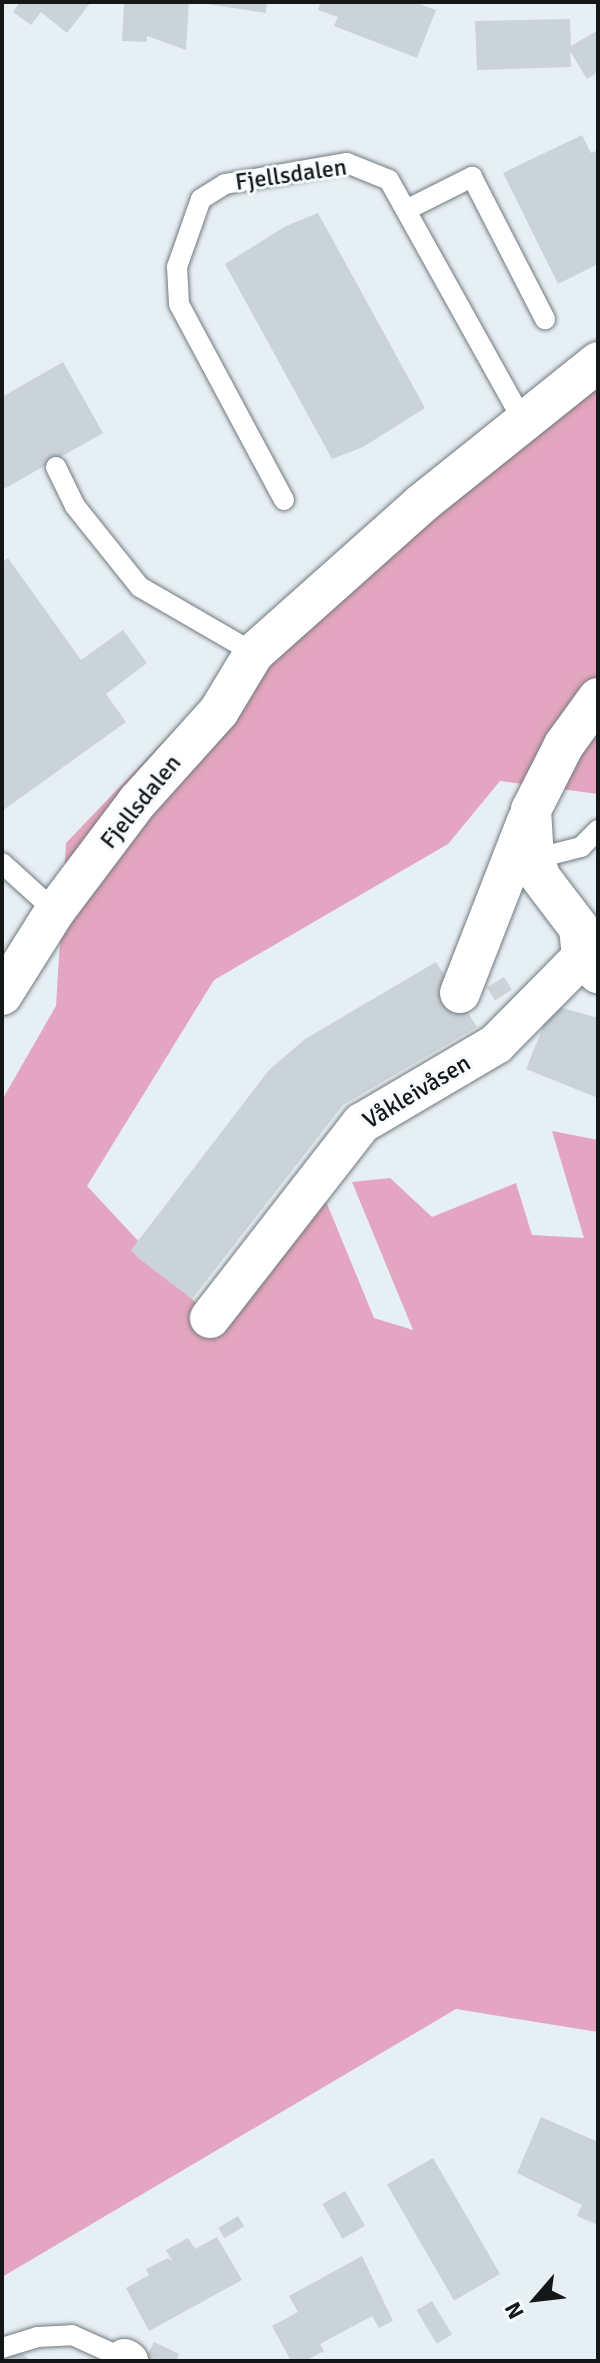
<!DOCTYPE html>
<meta charset="utf-8">
<style>
body{margin:0}
#map{position:relative;width:600px;height:2363px;overflow:hidden;background:#e6eff4;font-family:Signika,sans-serif}
div>[style]{position:absolute}
.green>*{inset:0;background:#e3a5bf}
.building>*{inset:0;background:#cad3d8;transform-origin:0 0}
.roads{filter:drop-shadow(0 0 2px #71797d) drop-shadow(0 0 2px #71797d)}
.lane>*{height:20px;margin:-10px;padding:0 10px;transform-origin:10px;border-radius:10px;background:#fff}
.street>*{height:40px;margin:-20px;padding:0 20px;transform-origin:20px;border-radius:20px;background:#fff}
span{translate:-50% -50%;white-space:nowrap;text-align:center;line-height:1.15;-webkit-text-stroke:6px #f6fcfe;paint-order:stroke}
.street-label{font-size:24px;color:#141718}
.frame{position:absolute;inset:0;border:4px solid #141718;pointer-events:none}
.north{position:absolute;left:496px;top:2259px;width:80px;height:80px;-webkit-text-stroke:6px #f6fcfe;paint-order:stroke;rotate:242deg;font-size:22px;font-weight:700;line-height:32px;text-align:center;color:#141718}
.north::after{content:'';display:block;margin:auto;width:28px;height:36px;background:#141718;clip-path:polygon(50% 0,100% 100%,50% 72%,0 100%)}
</style>
<div id="map">
<div class="green">
<i style="clip-path:polygon(598px 369px,598px 794px,500px 781px,448px 844px,214px 980px,87px 1186px,210px 1318px,316px 1177px,374px 1318px,413px 1330px,352px 1182px,390px 1178px,432px 1217px,516px 1183px,532px 1235px,584px 1238px,552px 1131px,598px 1140px,598px 2032px,456px 2009px,2px 2277px,2px 1100px,56px 1006px,66px 843px,375px 520px)"></i>
</div>
<div class="building">
<i style="clip-path:polygon(20px 2px,91px 2px,67px 33px,41px 12px,31px 25px,13px 12px)"></i>
<i style="clip-path:polygon(124px 2px,189px 2px,186px 50px,147px 36px,147px 42px,122px 41px)"></i>
<i style="clip-path:polygon(194px 2px,267px 2px,266px 13px)"></i>
<i style="clip-path:polygon(321px 2px,414px 2px,436px 10px,417px 58px,334px 26px,338px 17px,318px 10px)"></i>
<i style="clip-path:polygon(570px 19px,571px 46px,598px 30px,598px 72px,587px 79px,570px 51px,571px 67px,477px 70px,475px 21px)"></i>
<i style="clip-path:polygon(582px 135px,591px 153px,598px 150px,598px 264px,558px 284px,503px 173px)"></i>
<i style="clip-path:polygon(318px 213px,425px 408px,363px 447px,332px 459px,225px 264px,286px 226px)"></i>
<i style="clip-path:polygon(63px 362px,103px 433px,2px 490px,2px 397px)"></i>
<i style="clip-path:polygon(8px 558px,81px 660px,123px 630px,147px 663px,106px 694px,126px 722px,2px 811px,2px 563px)"></i>
<i style="clip-path:polygon(436px 962px,477px 1027px,343px 1105px,192px 1299px,137px 1257px,131px 1250px,269px 1070px,305px 1039px)"></i>
<i style="left:504px;top:977px;width:15px;height:20px;rotate:58deg"></i>
<i style="clip-path:polygon(552px 1005px,598px 1018px,598px 1098px,526px 1069px)"></i>
<i style="clip-path:polygon(541px 2117px,598px 2142px,598px 2225px,577px 2216px,582px 2205px,517px 2173px)"></i>
<i style="left:433px;top:2158px;width:134px;height:53px;rotate:60deg"></i>
<i style="left:345px;top:2191px;width:40px;height:26px;rotate:60deg"></i>
<i style="left:238px;top:2216px;width:12px;height:23px;rotate:59deg"></i>
<i style="clip-path:polygon(217px 2237px,242px 2280px,149px 2331px,126px 2288px,149px 2275px,146px 2269px,168px 2258px,173px 2262px,166px 2250px,188px 2238px,195px 2249px)"></i>
<i style="clip-path:polygon(362px 2256px,393px 2321px,379px 2328px,372px 2316px,320px 2344px,324px 2351px,305px 2361px,291px 2361px,272px 2326px,298px 2312px,289px 2296px)"></i>
<i style="left:432px;top:2301px;width:39px;height:18px;rotate:59deg"></i>
<i style="clip-path:polygon(154px 2342px,179px 2354px,176px 2361px,146px 2358px)"></i>
<i style="clip-path:polygon(17px 2350px,31px 2361px,2px 2361px,2px 2358px)"></i>
</div>
<div class="roads">
<div class="lane">
<i style="left:408px;top:209px;width:72px;rotate:-26.6deg"></i>
<i style="left:472px;top:177px;width:160px;rotate:62.8deg"></i>
<i style="left:56px;top:467px;width:43px;rotate:64deg"></i>
<i style="left:75px;top:506px;width:104px;rotate:51.3deg"></i>
<i style="left:140px;top:587px;width:132px;rotate:30.1deg"></i>
<i style="left:284px;top:500px;width:222px;rotate:-118.2deg"></i>
<i style="left:179px;top:304px;width:37px;rotate:-93deg"></i>
<i style="left:177px;top:267px;width:72px;rotate:-70.6deg"></i>
<i style="left:201px;top:199px;width:28px;rotate:-32deg"></i>
<i style="left:225px;top:184px;width:124px;rotate:-9.8deg"></i>
<i style="left:347px;top:163px;width:45px;rotate:22deg"></i>
<i style="left:389px;top:180px;width:276px;rotate:60.9deg"></i>
<i style="left:534px;top:859px;width:49px;rotate:-14.3deg"></i>
<i style="left:581px;top:847px;width:24px;rotate:-45deg"></i>
<i style="left:2px;top:863px;width:72px;rotate:42.2deg"></i>
<i style="left:2px;top:2348px;width:37px;rotate:-17deg"></i>
<i style="left:37px;top:2337px;width:35px;rotate:-3deg"></i>
<i style="left:72px;top:2335px;width:58px;rotate:24.4deg"></i>
</div>
<div class="street">
<i style="left:598px;top:698px;width:58px;rotate:125.9deg"></i>
<i style="left:564px;top:745px;width:73px;rotate:116.9deg"></i>
<i style="left:531px;top:810px;width:49px;rotate:86.5deg"></i>
<i style="left:534px;top:859px;width:20px;rotate:70deg"></i>
<i style="left:541px;top:878px;width:63px;rotate:52.8deg"></i>
<i style="left:579px;top:928px;width:29px;rotate:84deg"></i>
<i style="left:582px;top:957px;width:23px;rotate:45deg"></i>
<i style="left:460px;top:993px;width:185px;rotate:-68.7deg"></i>
<i style="left:2px;top:995px;width:99px;rotate:-57.8deg"></i>
<i style="left:55px;top:911px;width:138px;rotate:-53deg"></i>
<i style="left:138px;top:801px;width:121px;rotate:-48deg"></i>
<i style="left:219px;top:711px;width:68px;rotate:-58.9deg"></i>
<i style="left:254px;top:653px;width:224px;rotate:-41.7deg"></i>
<i style="left:421px;top:504px;width:227px;rotate:-38.7deg"></i>
<i style="left:210px;top:1318px;width:247px;rotate:-52.1deg"></i>
<i style="left:362px;top:1123px;width:156px;rotate:-30.5deg"></i>
<i style="left:496px;top:1044px;width:122px;rotate:-45.3deg"></i>
<i style="left:125px;top:2359px;width:4px;rotate:34deg"></i>
</div>
</div>
<div class="street-label">
<span style="left:291px;top:175px;rotate:-8deg">Fjellsdalen</span>
<span style="left:141px;top:802px;rotate:-51deg">Fjellsdalen</span>
<span style="left:417px;top:1092px;rotate:-31deg">Våkleivåsen</span>
</div>
<div class="frame"></div>
<div class="north">N</div>
</div>
